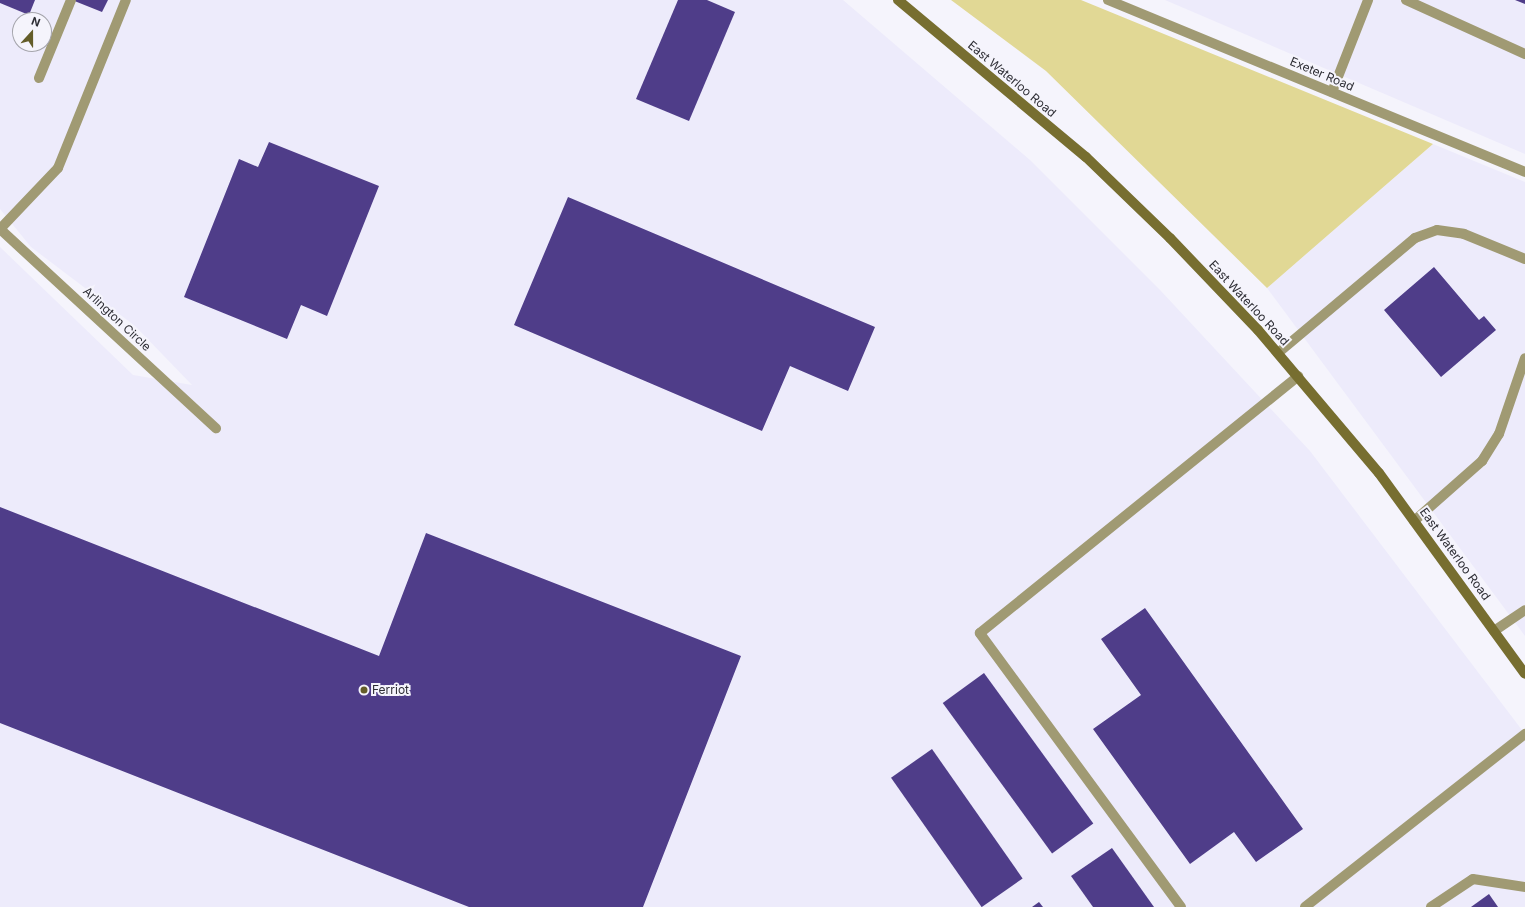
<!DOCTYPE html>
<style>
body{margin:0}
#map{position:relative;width:1525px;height:907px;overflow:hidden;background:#f5f4fc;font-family:Inter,sans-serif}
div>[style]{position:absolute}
.built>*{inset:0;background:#edebfb}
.green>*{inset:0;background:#e1d895}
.building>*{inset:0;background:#4f3d89;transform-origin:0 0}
.service>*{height:10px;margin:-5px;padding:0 5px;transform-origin:5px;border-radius:5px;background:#a09a73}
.minor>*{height:10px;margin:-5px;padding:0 5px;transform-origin:5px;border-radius:5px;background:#a09a73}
.secondary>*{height:10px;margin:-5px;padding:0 5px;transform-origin:5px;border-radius:5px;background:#776e30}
.dots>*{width:11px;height:11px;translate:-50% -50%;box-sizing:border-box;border:2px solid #f5f4fc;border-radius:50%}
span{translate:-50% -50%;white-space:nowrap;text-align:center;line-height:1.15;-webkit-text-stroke:4px #f5f4fc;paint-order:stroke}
.street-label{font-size:12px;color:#2e2e35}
.poi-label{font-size:12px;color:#2e2e35}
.left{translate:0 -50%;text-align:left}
.north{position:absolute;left:12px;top:12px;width:40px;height:40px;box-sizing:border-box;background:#f5f4fc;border:1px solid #a5a5ac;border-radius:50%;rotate:21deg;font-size:11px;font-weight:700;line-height:16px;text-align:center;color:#2e2e35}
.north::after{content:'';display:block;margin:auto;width:14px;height:18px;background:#645d29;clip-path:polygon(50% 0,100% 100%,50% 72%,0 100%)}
</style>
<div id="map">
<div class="built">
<i style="clip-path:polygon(evenodd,0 0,843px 0,1030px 160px,1161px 291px,1310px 451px,1525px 734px,1525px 907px,0 907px,0 247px,133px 375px,192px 385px,135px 326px,31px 247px,0 209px,0 0,20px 20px,44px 20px,44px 44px,20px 44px,20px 20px)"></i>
<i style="clip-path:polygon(1165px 0,1525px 0,1525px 154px)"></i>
<i style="clip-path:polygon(1433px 144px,1525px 182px,1525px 636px,1267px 288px)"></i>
</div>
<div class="green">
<i style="clip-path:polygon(951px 0,1081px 0,1433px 144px,1267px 288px,1046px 71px)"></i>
</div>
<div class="building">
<i style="clip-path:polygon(0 0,35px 0,29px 15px,0 3px)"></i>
<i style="clip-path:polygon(72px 0,108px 0,102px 12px)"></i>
<i style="clip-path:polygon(678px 0,707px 0,735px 12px,689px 121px,636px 99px)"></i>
<i style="clip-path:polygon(1515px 0,1525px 0,1525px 4px)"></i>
<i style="clip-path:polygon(269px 142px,379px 186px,327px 316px,301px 305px,287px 339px,184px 297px,239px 159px,258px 167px)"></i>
<i style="clip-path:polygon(568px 197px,875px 327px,848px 391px,790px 366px,762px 431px,514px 325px)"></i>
<i style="clip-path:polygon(1434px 267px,1479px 320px,1484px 316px,1496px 330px,1441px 377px,1384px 310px)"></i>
<i style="clip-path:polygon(0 507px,379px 656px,426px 533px,741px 656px,643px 907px,469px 907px,0 723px)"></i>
<i style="clip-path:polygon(1145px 608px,1303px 829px,1256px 862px,1234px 832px,1190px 864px,1093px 729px,1141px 695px,1101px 639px)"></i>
<i style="left:984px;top:673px;width:186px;height:51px;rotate:54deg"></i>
<i style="left:932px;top:749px;width:158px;height:50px;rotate:55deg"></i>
<i style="clip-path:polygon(1112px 848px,1154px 907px,1093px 907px,1071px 876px)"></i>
<i style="clip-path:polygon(1489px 894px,1498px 907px,1471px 907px)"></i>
<i style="clip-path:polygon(1039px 902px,1043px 907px,1032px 907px)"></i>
</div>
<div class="service">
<i style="left:1406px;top:0;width:131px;rotate:24.4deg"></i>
<i style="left:39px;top:78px;width:84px;rotate:-67.7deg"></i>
<i style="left:1332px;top:92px;width:99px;rotate:-68.6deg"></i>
<i style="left:0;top:229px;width:84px;rotate:-46.4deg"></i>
<i style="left:58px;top:168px;width:181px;rotate:-68deg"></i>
<i style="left:1278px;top:353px;width:179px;rotate:-40deg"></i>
<i style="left:1415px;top:238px;width:23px;rotate:-20deg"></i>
<i style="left:1437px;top:230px;width:27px;rotate:8deg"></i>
<i style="left:1464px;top:234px;width:66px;rotate:22.3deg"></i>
<i style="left:1414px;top:521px;width:91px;rotate:-41.4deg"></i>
<i style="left:1482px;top:461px;width:32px;rotate:-58deg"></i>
<i style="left:1499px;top:434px;width:80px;rotate:-71.1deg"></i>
<i style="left:1494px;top:631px;width:37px;rotate:-34deg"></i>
<i style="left:1181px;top:907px;width:340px;rotate:-126.3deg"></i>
<i style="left:980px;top:633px;width:409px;rotate:-38.9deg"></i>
<i style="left:1305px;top:907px;width:280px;rotate:-38.2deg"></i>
<i style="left:1431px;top:907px;width:50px;rotate:-33.7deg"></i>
<i style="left:1473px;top:879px;width:53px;rotate:8.7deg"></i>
</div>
<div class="minor">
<i style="left:1108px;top:0;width:451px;rotate:22.4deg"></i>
<i style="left:0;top:229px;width:294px;rotate:42.7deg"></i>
</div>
<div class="secondary">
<i style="left:898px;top:0;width:245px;rotate:39.9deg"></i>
<i style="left:1086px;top:157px;width:117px;rotate:44deg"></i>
<i style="left:1170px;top:238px;width:127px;rotate:46.3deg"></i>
<i style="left:1258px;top:330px;width:187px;rotate:49.8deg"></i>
<i style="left:1379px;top:473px;width:248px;rotate:54deg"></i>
</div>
<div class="dots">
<i style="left:364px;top:690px;background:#645d29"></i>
</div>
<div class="street-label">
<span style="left:1322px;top:74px;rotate:23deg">Exeter Road</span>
<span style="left:1012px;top:79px;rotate:40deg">East Waterloo Road</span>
<span style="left:1249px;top:303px;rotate:47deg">East Waterloo Road</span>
<span style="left:117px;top:319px;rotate:43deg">Arlington Circle</span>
<span style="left:1455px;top:554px;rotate:54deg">East Waterloo Road</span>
</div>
<div class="poi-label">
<span class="left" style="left:372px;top:690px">Ferriot</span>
</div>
<div class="north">N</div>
</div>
